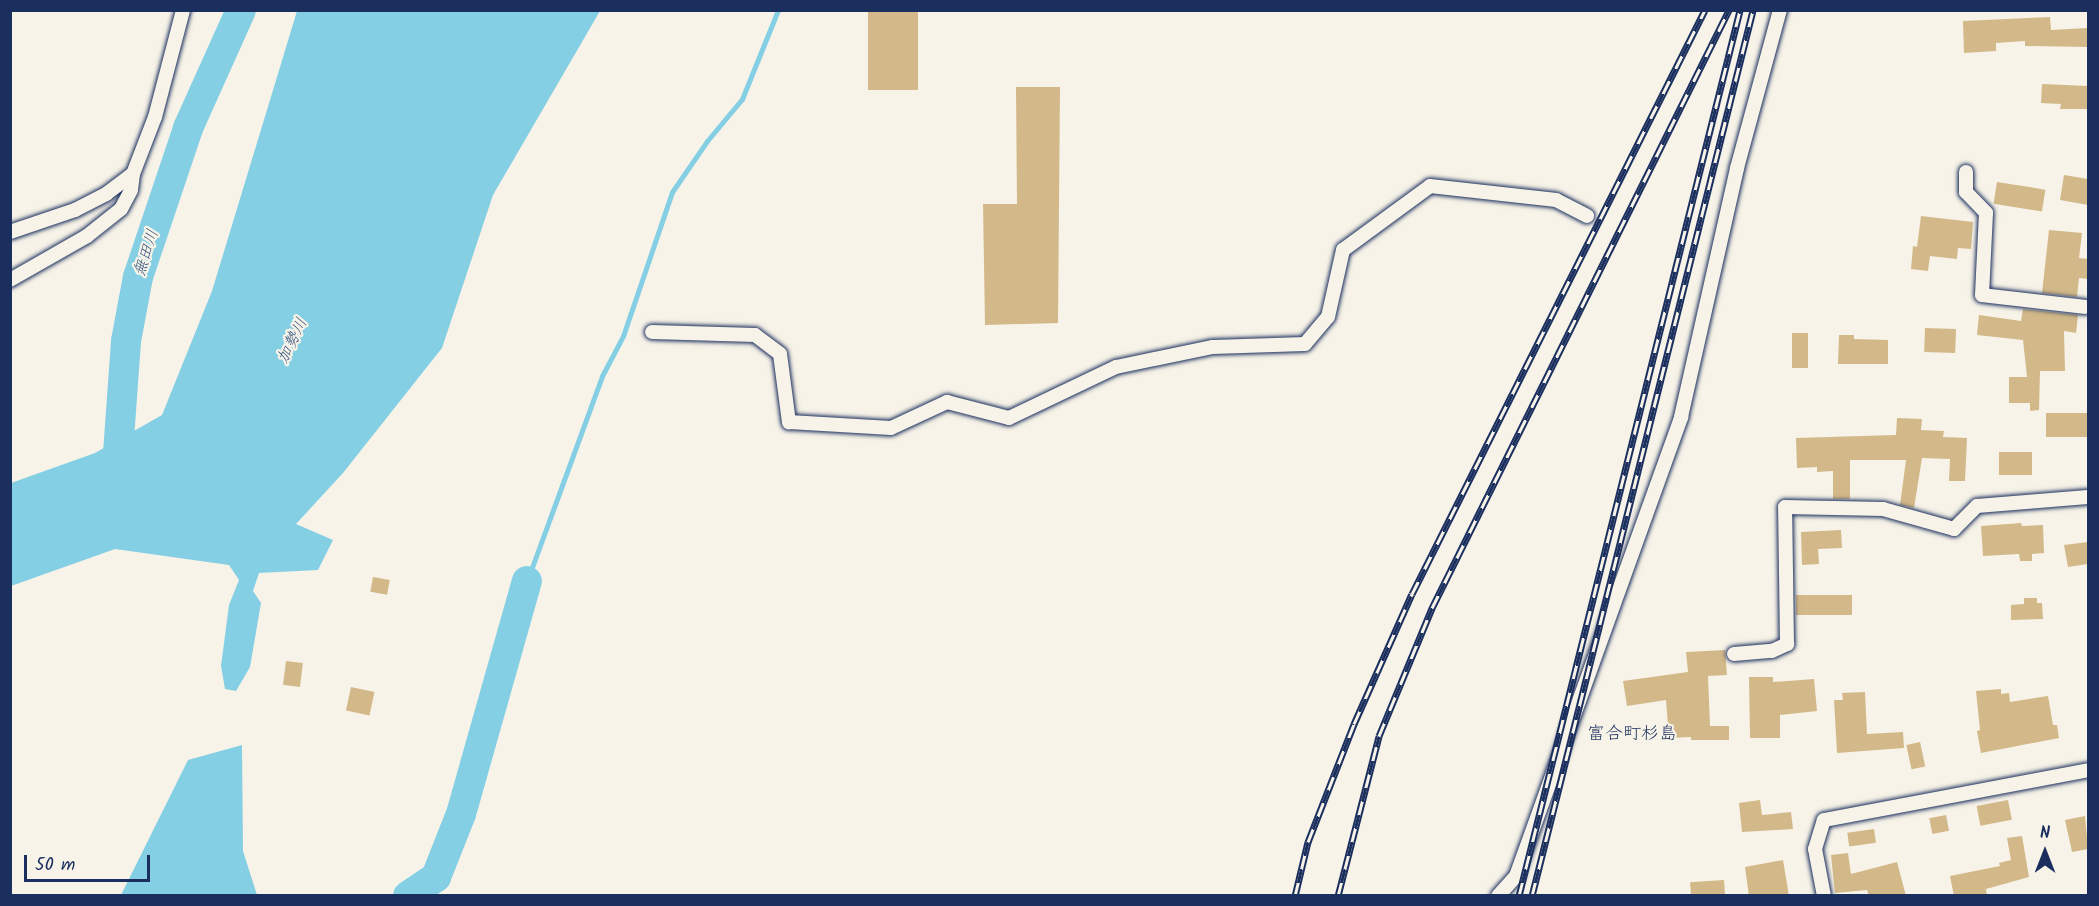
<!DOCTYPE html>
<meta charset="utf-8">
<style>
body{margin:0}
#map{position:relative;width:2099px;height:906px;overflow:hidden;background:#f7f3e8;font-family:Kalam,"Klee One",sans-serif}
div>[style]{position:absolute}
.water>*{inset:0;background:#85cfe5}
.stream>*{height:5px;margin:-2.5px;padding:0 2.5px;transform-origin:2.5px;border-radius:2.5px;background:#85cfe5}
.river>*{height:30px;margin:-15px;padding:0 15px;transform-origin:15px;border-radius:15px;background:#85cfe5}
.building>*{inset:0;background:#d3b989;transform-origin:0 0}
.roads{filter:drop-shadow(0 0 2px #1b2f5e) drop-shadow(0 0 2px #1b2f5e)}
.street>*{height:14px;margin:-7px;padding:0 7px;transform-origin:7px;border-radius:7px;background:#f7f3e8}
.rail>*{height:7px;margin-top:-3.5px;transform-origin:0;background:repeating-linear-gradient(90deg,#f7f3e8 0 14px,#1b2f5e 0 28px);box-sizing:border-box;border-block:2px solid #1b2f5e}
span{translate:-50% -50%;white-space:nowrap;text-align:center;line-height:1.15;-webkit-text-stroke:4.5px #f7f3e8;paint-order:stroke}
.water-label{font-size:16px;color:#365780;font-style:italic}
.quarter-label{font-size:18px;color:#1b2f5e}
.frame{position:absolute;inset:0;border:12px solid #1b2f5e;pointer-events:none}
.north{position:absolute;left:2015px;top:822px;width:60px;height:60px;-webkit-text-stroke:4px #f7f3e8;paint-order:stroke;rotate:0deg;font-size:16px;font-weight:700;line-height:24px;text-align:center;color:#1b2f5e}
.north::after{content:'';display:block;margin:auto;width:21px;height:27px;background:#1b2f5e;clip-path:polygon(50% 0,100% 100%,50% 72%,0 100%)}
.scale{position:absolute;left:24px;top:855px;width:126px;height:27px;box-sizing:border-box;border:3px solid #1b2f5e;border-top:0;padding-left:8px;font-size:18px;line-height:21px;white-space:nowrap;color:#1b2f5e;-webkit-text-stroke:4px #f7f3e8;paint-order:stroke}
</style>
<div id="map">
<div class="water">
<i style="clip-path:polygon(297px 11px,600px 11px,493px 195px,442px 348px,343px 473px,296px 524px,333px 540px,318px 570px,259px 573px,253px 591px,261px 603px,250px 667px,236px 691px,225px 689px,221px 666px,229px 605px,239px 580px,229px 565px,115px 549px,11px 586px,11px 483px,95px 453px,162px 415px,212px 291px)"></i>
<i style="clip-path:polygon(242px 745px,243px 851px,257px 895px,121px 895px,188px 760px)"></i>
</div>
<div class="stream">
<i style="left:527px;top:581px;width:218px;rotate:-69.9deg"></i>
<i style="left:602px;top:376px;width:45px;rotate:-62.3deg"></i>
<i style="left:623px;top:336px;width:152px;rotate:-71.2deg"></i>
<i style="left:672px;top:192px;width:62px;rotate:-55.5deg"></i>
<i style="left:707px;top:141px;width:55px;rotate:-50.2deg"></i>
<i style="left:742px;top:99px;width:96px;rotate:-68deg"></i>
</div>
<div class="river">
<i style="left:116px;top:481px;width:140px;rotate:-85.9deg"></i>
<i style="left:126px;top:341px;width:65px;rotate:-79.4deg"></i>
<i style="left:138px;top:277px;width:157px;rotate:-71.4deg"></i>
<i style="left:188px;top:128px;width:129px;rotate:-65.8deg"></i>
<i style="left:408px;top:896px;width:34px;rotate:-34deg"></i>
<i style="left:436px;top:877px;width:68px;rotate:-68.4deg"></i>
<i style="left:461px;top:814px;width:242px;rotate:-74.2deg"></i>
</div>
<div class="building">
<i style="left:868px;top:10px;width:50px;height:80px"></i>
<i style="clip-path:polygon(2050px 17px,2051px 30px,2087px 28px,2088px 47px,2025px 46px,2025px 41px,1996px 43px,1996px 51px,1964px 53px,1963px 21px)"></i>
<i style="clip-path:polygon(2042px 84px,2088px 86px,2088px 109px,2060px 109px,2061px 104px,2041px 103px)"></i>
<i style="clip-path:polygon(1016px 87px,1060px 87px,1058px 323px,985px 325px,983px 204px,1017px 204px)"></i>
<i style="clip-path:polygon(2064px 175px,2088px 179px,2088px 205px,2060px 200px)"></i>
<i style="left:1997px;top:182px;width:49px;height:22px;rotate:9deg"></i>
<i style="clip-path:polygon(1921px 216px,1973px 222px,1971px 249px,1958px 248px,1957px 259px,1930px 256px,1928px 271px,1911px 269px,1913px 246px,1917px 247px)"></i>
<i style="clip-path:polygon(2049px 230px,2082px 233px,2079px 258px,2088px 259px,2088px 279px,2079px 278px,2077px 297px,2042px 293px)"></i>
<i style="clip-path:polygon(2023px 309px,2078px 315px,2076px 333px,2064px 331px,2065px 371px,2040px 371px,2039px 410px,2030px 411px,2030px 403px,2009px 403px,2009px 377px,2027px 377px,2023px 340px,1977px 335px,1979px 315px,2021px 321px)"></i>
<i style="left:1925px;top:328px;width:31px;height:24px;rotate:2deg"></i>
<i style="left:1792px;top:333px;width:16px;height:35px"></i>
<i style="clip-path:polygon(1839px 335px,1854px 335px,1854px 339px,1888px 340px,1888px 364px,1838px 364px)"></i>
<i style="left:2088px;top:413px;width:24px;height:42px;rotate:90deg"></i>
<i style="clip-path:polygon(1897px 418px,1922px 419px,1921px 430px,1944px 431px,1943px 437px,1967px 438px,1965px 481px,1949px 481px,1950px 459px,1922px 458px,1914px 508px,1900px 505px,1906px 460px,1850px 460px,1850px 499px,1833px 499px,1833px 471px,1817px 472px,1817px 467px,1797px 468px,1796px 438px,1896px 435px)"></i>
<i style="left:2032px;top:452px;width:23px;height:33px;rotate:90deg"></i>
<i style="clip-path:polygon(2021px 523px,2022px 526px,2043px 525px,2044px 553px,2032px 554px,2032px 561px,2020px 561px,2019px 554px,1983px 556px,1981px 526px)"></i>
<i style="clip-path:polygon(1841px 530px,1842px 548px,1818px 549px,1819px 564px,1802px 565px,1801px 532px)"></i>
<i style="clip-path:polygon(2088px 542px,2088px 564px,2068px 567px,2064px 545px)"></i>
<i style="left:373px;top:577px;width:17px;height:15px;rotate:10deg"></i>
<i style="left:1796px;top:595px;width:56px;height:20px"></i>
<i style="clip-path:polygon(2024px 598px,2037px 598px,2037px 603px,2042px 603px,2043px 619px,2011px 620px,2011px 605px,2024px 604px)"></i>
<i style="clip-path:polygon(1725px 650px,1727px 675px,1708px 676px,1710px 726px,1729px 726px,1729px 740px,1691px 740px,1691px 737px,1669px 738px,1666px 700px,1627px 706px,1623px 681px,1688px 672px,1686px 652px)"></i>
<i style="left:286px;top:661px;width:17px;height:24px;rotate:7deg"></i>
<i style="clip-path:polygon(1749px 677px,1773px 677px,1773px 682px,1814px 679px,1817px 711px,1780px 715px,1780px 738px,1750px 738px)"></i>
<i style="left:351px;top:687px;width:24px;height:24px;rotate:12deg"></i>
<i style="clip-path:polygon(2001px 689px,2001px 694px,2009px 693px,2010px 702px,2048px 696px,2053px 725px,2057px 725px,2059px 738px,1981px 753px,1977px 731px,1980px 730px,1976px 691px)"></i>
<i style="clip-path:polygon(1865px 692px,1867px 734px,1903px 732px,1904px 748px,1837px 753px,1834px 700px,1843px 700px,1842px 693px)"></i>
<i style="left:1920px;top:742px;width:25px;height:14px;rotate:78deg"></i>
<i style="clip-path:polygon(1760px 800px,1762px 815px,1791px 812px,1793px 829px,1742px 832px,1739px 803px)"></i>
<i style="left:2008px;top:800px;width:20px;height:32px;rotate:79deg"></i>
<i style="left:1946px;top:815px;width:16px;height:17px;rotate:79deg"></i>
<i style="clip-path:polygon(2085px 816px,2088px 849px,2072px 852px,2065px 820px)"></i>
<i style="left:1874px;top:829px;width:14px;height:27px;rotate:82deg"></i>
<i style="clip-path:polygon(2022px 836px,2029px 877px,1986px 889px,1987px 896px,1954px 896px,1950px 876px,2000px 866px,1999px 863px,2011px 860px,2007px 838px)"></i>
<i style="clip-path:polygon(1848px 853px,1851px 874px,1897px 862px,1906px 896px,1869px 896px,1867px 890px,1835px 893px,1831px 855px)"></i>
<i style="clip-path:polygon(1783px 860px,1789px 896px,1749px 896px,1745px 867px)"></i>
<i style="left:1724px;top:880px;width:16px;height:34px;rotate:86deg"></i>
</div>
<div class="roads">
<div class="street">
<i style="left:1966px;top:172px;width:20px;rotate:90deg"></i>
<i style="left:1966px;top:192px;width:29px;rotate:46deg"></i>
<i style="left:1986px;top:213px;width:82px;rotate:92.8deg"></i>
<i style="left:1982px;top:295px;width:104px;rotate:6.6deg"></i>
<i style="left:10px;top:232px;width:69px;rotate:-18.7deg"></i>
<i style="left:75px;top:210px;width:35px;rotate:-27deg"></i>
<i style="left:106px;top:194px;width:34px;rotate:-37deg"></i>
<i style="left:133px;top:174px;width:61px;rotate:-68.9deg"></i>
<i style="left:155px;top:117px;width:111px;rotate:-75.3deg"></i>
<i style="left:10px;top:280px;width:89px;rotate:-29.7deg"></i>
<i style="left:87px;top:236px;width:43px;rotate:-38.5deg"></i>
<i style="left:121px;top:209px;width:21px;rotate:-62deg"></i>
<i style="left:131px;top:190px;width:16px;rotate:-83deg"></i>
<i style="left:652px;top:332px;width:103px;rotate:1.7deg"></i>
<i style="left:755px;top:335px;width:31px;rotate:37deg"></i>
<i style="left:780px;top:354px;width:69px;rotate:82.5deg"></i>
<i style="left:789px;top:422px;width:102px;rotate:3.4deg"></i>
<i style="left:891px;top:428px;width:62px;rotate:-24.9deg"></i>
<i style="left:947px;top:402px;width:64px;rotate:14.5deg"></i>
<i style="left:1009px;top:418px;width:119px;rotate:-25.5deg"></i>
<i style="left:1116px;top:367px;width:99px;rotate:-11.7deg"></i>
<i style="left:1213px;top:347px;width:92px;rotate:-1.9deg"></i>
<i style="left:1305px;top:344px;width:35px;rotate:-50deg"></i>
<i style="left:1328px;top:317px;width:69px;rotate:-77.4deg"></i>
<i style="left:1343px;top:250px;width:108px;rotate:-36.3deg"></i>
<i style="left:1430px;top:186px;width:127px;rotate:6.3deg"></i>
<i style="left:1556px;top:200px;width:35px;rotate:27deg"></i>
<i style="left:1734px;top:654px;width:38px;rotate:-5deg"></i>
<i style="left:1772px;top:651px;width:17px;rotate:-25deg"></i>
<i style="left:1787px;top:644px;width:137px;rotate:-90.8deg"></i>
<i style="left:1785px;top:507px;width:98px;rotate:1.2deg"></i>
<i style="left:1883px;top:509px;width:74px;rotate:15.7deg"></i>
<i style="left:1954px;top:529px;width:33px;rotate:-45deg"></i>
<i style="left:1977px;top:506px;width:111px;rotate:-4.6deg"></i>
<i style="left:1498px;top:896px;width:27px;rotate:-48deg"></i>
<i style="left:1516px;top:876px;width:488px;rotate:-70.2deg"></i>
<i style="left:1681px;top:417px;width:255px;rotate:-77.3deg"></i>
<i style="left:1737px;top:168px;width:164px;rotate:-74.8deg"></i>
<i style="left:1824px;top:896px;width:48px;rotate:-100.8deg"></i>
<i style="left:1815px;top:849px;width:30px;rotate:-73deg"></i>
<i style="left:1824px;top:820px;width:269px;rotate:-10.7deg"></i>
</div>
</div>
<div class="rail">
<i style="left:1295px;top:896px;width:56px;rotate:-76.5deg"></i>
<i style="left:1308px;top:842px;width:127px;rotate:-68.7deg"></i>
<i style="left:1354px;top:724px;width:142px;rotate:-66deg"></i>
<i style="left:1412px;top:594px;width:653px;rotate:-63.36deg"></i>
<i style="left:1338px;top:896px;width:165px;rotate:-75.6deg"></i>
<i style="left:1379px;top:736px;width:139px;rotate:-67.5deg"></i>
<i style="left:1432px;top:608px;width:668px;rotate:-63.59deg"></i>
<i style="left:1519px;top:896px;width:913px;rotate:-75.99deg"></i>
<i style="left:1532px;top:896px;width:913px;rotate:-75.99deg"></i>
</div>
<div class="water-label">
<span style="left:147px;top:253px;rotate:-72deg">無田川</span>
<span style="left:293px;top:341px;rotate:-64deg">加勢川</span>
</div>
<div class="quarter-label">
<span style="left:1632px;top:735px">富合町杉島</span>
</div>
<div class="frame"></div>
<div class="north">N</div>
<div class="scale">50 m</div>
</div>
